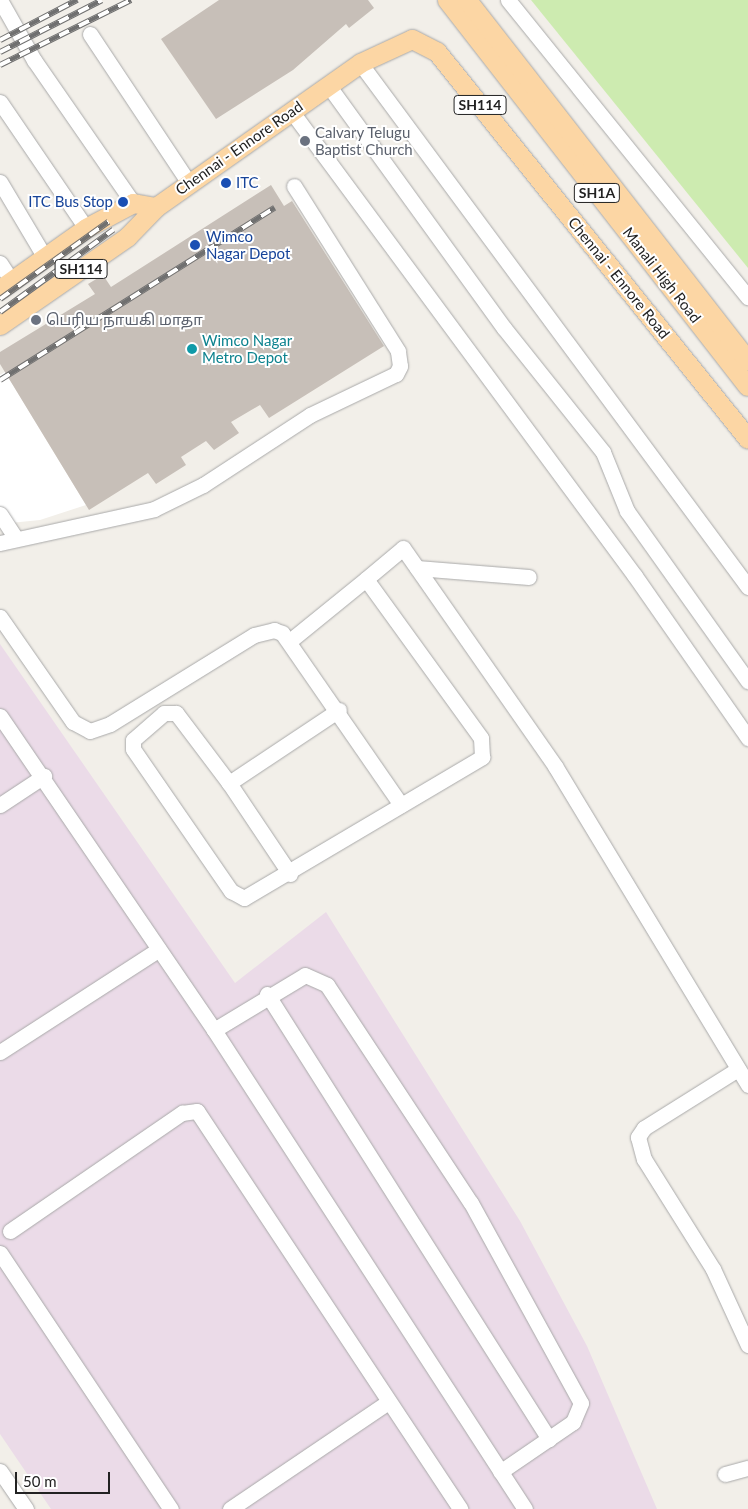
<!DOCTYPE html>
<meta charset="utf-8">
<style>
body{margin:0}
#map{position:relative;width:748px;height:1509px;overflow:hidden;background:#f2efe9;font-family:Lato,"Noto Sans Tamil",sans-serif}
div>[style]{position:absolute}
.industrial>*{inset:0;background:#ebdbe8}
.grass>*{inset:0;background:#cdebb0}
.pier>*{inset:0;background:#fff}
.building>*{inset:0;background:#c7bfb8}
.roads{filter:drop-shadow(0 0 1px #a9a9a9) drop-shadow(0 0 1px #a9a9a9)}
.minor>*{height:15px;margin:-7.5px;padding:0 7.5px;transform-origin:7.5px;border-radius:7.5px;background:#fff}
.major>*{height:19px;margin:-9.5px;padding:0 9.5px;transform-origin:9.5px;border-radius:9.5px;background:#fcd6a4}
.rail>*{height:5.5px;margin-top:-2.75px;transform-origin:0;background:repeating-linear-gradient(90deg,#fff 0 11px,#707070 0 22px);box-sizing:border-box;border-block:1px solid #707070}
.dots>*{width:14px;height:14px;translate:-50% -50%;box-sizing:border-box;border:2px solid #fff;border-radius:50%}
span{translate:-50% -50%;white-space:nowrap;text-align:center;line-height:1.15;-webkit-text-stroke:4px #fff;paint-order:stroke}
.shield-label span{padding:1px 4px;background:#fff;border:1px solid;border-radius:4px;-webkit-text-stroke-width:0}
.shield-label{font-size:14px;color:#222;font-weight:700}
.worship-label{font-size:15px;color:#5b616d}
.left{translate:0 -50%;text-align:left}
.street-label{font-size:15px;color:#222}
.transit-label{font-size:15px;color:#164399}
.right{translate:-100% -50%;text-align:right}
.culture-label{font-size:15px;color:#0d838f}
.scale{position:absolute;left:15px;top:1472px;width:95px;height:22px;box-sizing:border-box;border:2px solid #222;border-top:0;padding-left:6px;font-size:15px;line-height:18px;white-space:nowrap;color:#222;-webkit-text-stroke:4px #fff;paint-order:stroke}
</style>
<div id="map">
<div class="industrial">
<i style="clip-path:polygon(0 644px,235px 983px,326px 912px,520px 1221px,587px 1346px,657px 1509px,51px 1509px,0 1434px)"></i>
</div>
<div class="grass">
<i style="clip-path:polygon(531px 0,748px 0,748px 268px)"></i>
</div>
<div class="pier">
<i style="clip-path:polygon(5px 372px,86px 505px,40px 520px,0 524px,0 375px)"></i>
</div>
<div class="building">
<i style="clip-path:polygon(219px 0,368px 0,374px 8px,349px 28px,346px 24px,293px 70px,216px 119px,161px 39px)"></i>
<i style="clip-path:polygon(271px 185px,284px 206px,292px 201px,384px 346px,269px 418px,260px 405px,231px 422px,239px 433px,214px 450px,206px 441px,181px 457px,186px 465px,156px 484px,148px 473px,89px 510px,0 364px,0 352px,95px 294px,88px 284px,103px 275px,111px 287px)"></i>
</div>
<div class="roads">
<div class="minor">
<i style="left:0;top:0;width:69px;rotate:60.5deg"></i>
<i style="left:34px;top:60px;width:174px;rotate:55.3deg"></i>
<i style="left:508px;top:0;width:382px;rotate:51.1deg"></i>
<i style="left:90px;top:34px;width:179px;rotate:56.4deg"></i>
<i style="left:360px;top:63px;width:652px;rotate:53.48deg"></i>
<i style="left:328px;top:85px;width:300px;rotate:54.1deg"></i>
<i style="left:504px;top:328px;width:159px;rotate:51.4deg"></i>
<i style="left:603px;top:452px;width:64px;rotate:67.9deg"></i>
<i style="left:627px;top:511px;width:209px;rotate:54.6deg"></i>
<i style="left:0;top:102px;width:153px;rotate:55.7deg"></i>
<i style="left:292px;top:112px;width:577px;rotate:53.53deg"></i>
<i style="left:635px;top:576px;width:198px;rotate:55.1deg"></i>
<i style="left:0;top:182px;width:86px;rotate:59.3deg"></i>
<i style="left:0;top:263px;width:20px;rotate:57deg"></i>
<i style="left:0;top:514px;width:27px;rotate:57deg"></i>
<i style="left:0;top:543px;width:158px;rotate:-12.4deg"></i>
<i style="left:154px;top:509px;width:55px;rotate:-26.1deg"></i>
<i style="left:203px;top:485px;width:128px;rotate:-33.2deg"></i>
<i style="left:310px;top:415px;width:95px;rotate:-25.5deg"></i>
<i style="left:396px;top:374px;width:9px;rotate:-63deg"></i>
<i style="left:400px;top:366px;width:15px;rotate:-98deg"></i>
<i style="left:398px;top:351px;width:195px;rotate:-122.2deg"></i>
<i style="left:417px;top:568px;width:112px;rotate:4.6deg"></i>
<i style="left:366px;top:579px;width:48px;rotate:-40deg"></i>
<i style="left:403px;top:548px;width:266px;rotate:55.1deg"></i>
<i style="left:555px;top:766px;width:373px;rotate:58.8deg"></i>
<i style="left:0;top:617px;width:128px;rotate:55.2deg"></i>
<i style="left:73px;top:722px;width:19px;rotate:28deg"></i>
<i style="left:90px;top:731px;width:21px;rotate:-19deg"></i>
<i style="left:110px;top:724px;width:169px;rotate:-31.7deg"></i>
<i style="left:254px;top:635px;width:21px;rotate:-14deg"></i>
<i style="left:274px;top:630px;width:9px;rotate:21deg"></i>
<i style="left:282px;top:633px;width:209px;rotate:55.3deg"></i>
<i style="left:0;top:716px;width:380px;rotate:55.7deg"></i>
<i style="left:214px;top:1030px;width:571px;rotate:57.01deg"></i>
<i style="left:229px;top:783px;width:88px;rotate:-127.1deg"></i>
<i style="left:176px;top:713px;width:12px;rotate:180deg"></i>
<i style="left:164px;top:713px;width:41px;rotate:138.9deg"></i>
<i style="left:133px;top:740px;width:9px;rotate:90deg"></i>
<i style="left:133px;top:749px;width:173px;rotate:55.4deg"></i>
<i style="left:231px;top:891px;width:15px;rotate:28deg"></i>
<i style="left:244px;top:898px;width:277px;rotate:-30.6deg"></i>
<i style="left:482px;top:757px;width:19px;rotate:-93deg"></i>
<i style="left:481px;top:738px;width:196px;rotate:-125.9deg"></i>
<i style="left:366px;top:579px;width:97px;rotate:140.9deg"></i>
<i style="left:0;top:805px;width:53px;rotate:-33.4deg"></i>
<i style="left:290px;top:874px;width:110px;rotate:-123.8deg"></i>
<i style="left:229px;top:783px;width:132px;rotate:-33.6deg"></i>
<i style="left:267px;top:994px;width:527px;rotate:57.64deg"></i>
<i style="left:214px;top:1030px;width:106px;rotate:-31.1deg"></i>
<i style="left:305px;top:975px;width:24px;rotate:24deg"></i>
<i style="left:327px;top:985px;width:261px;rotate:56.6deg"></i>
<i style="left:471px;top:1203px;width:228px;rotate:61.2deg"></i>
<i style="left:581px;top:1403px;width:21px;rotate:113deg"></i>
<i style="left:573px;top:1422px;width:88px;rotate:145.6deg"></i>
<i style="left:0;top:1052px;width:189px;rotate:-32.9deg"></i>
<i style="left:738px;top:1069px;width:111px;rotate:147.9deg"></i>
<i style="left:644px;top:1128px;width:11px;rotate:124deg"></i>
<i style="left:638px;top:1137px;width:23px;rotate:75deg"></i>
<i style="left:644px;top:1159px;width:130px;rotate:57.9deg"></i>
<i style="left:713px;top:1269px;width:84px;rotate:65.3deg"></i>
<i style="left:10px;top:1231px;width:209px;rotate:-34.5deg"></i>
<i style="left:182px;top:1113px;width:15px;rotate:-8deg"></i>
<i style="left:197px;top:1111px;width:477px;rotate:56.5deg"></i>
<i style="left:0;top:1253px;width:308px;rotate:56.3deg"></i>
<i style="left:0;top:1471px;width:46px;rotate:55.6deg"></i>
<i style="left:725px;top:1474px;width:24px;rotate:-15deg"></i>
<i style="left:230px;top:1509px;width:191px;rotate:-34.1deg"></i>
</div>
<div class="major">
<i style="left:447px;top:0;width:489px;rotate:52.1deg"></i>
<i style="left:467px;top:0;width:457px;rotate:52.1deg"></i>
<i style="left:0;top:289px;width:105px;rotate:-35.3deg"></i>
<i style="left:86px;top:228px;width:53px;rotate:-28deg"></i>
<i style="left:133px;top:203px;width:23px;rotate:10deg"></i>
<i style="left:156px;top:207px;width:250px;rotate:-35.2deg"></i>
<i style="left:360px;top:63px;width:57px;rotate:-24.8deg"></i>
<i style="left:412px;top:39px;width:28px;rotate:27deg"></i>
<i style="left:437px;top:52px;width:496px;rotate:51.2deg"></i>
<i style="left:0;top:325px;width:155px;rotate:-34.7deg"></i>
<i style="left:127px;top:237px;width:42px;rotate:-46deg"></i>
</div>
</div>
<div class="rail">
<i style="left:0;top:40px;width:87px;rotate:-27.5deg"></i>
<i style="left:0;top:52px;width:114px;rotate:-27deg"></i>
<i style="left:0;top:65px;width:146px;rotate:-26.4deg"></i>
<i style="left:0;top:299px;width:133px;rotate:-35.5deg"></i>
<i style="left:0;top:312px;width:140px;rotate:-36deg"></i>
<i style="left:0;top:380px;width:324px;rotate:-32.1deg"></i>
</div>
<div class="dots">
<i style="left:305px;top:141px;background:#6b7280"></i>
<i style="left:226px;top:183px;background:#1a4fb4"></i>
<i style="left:123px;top:202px;background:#1a4fb4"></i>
<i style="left:195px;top:245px;background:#1a4fb4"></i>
<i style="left:36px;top:320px;background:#6b7280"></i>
<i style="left:192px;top:349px;background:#0f9aa8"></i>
</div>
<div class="shield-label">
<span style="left:480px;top:105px">SH114</span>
<span style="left:597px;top:193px">SH1A</span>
<span style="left:81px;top:269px">SH114</span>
</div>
<div class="worship-label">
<span class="left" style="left:315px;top:141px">Calvary Telugu<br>Baptist Church</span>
<span class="left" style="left:46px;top:320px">பெரிய நாயகி மாதா</span>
</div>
<div class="street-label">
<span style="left:239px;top:148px;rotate:-35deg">Chennai - Ennore Road</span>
<span style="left:662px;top:275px;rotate:52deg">Manali High Road</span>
<span style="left:619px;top:278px;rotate:51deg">Chennai - Ennore Road</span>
</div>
<div class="transit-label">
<span class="left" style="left:236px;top:183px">ITC</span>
<span class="right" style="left:113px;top:202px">ITC Bus Stop</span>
<span class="left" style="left:206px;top:245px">Wimco<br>Nagar Depot</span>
</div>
<div class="culture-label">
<span class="left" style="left:202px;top:349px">Wimco Nagar<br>Metro Depot</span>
</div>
<div class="scale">50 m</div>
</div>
